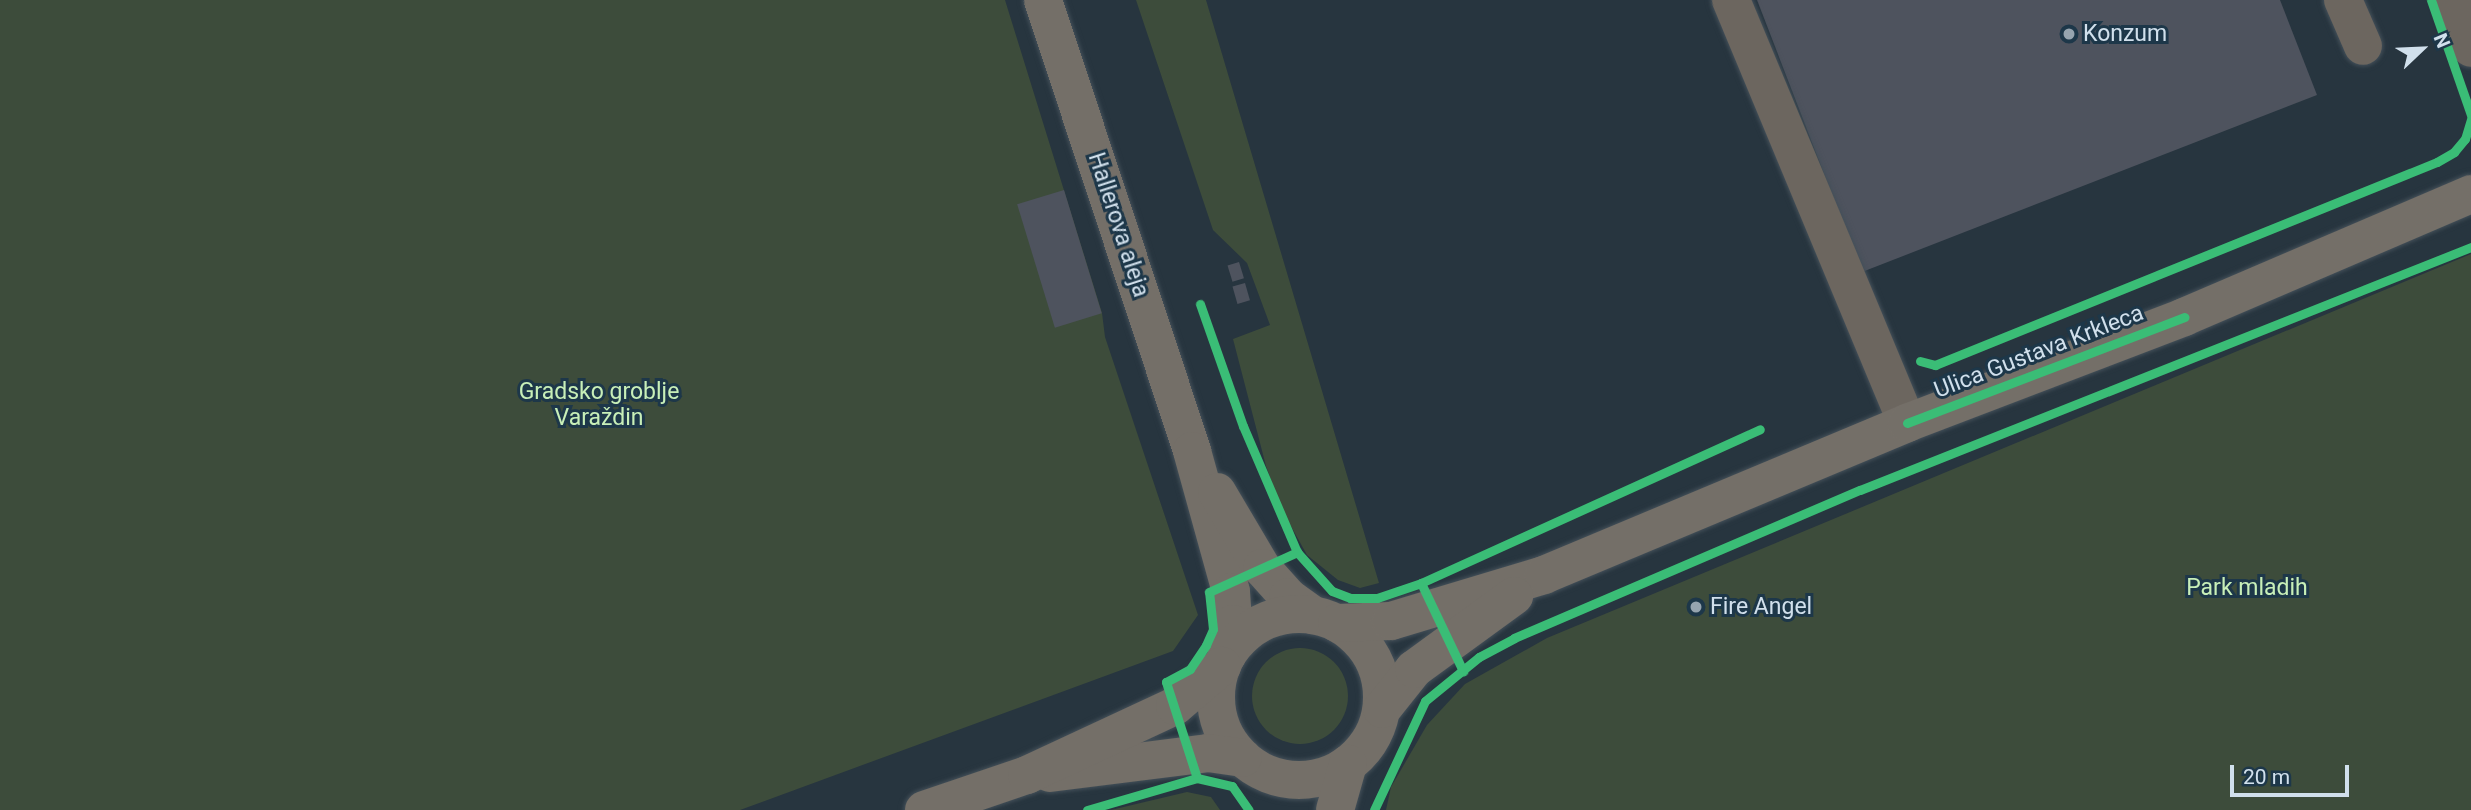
<!DOCTYPE html>
<meta charset="utf-8">
<style>
body{margin:0}
#map{position:relative;width:2471px;height:810px;overflow:hidden;background:#27353f;font-family:Roboto,sans-serif}
div>[style]{position:absolute}
.green>*{inset:0;background:#3d4c3b}
.round{border-radius:50%}
.building>*{inset:0;background:#4e535e;transform-origin:0 0}
.roads{filter:drop-shadow(0 0 2px #445059) drop-shadow(0 0 2px #445059)}
.minor>*{height:38px;margin:-19px;padding:0 19px;transform-origin:19px;border-radius:19px;background:#6c665f}
.major>*{height:38px;margin:-19px;padding:0 19px;transform-origin:19px;border-radius:19px;background:#746f68}
.major>.ring{margin:-19px;padding:0;box-sizing:content-box;background:none;border:38px solid #746f68;border-radius:50%}
.cycleway>*{height:9px;margin:-4.5px;padding:0 4.5px;transform-origin:4.5px;border-radius:4.5px;background:#3abd76}
.dots>*{width:19px;height:19px;translate:-50% -50%;box-sizing:border-box;border:4px solid #1d3749;border-radius:50%}
span{translate:-50% -50%;white-space:nowrap;text-align:center;line-height:1.15;-webkit-text-stroke:6px #1d3749;paint-order:stroke}
.poi-label{font-size:23px;color:#d1e0ec}
.left{translate:0 -50%;text-align:left}
.street-label{font-size:23px;color:#d1e0ec}
.park-label{font-size:23px;color:#c8efb8}
.north{position:absolute;left:2387px;top:14px;width:70px;height:70px;-webkit-text-stroke:5px #1d3749;paint-order:stroke;rotate:67deg;font-size:19px;font-weight:700;line-height:28px;text-align:center;color:#d1e0ec}
.north::after{content:'';display:block;margin:auto;width:24px;height:32px;background:#d1e0ec;clip-path:polygon(50% 0,100% 100%,50% 72%,0 100%)}
.scale{position:absolute;left:2230px;top:765px;width:119px;height:32px;box-sizing:border-box;border:4px solid #d1e0ec;border-top:0;padding-left:9px;font-size:21px;line-height:24px;white-space:nowrap;color:#d1e0ec;-webkit-text-stroke:5px #1d3749;paint-order:stroke}
</style>
<div id="map">
<div class="green">
<i style="clip-path:polygon(0 0,1005px 0,1102px 313px,1105px 337px,1198px 615px,1173px 651px,740px 810px,0 810px)"></i>
<i style="clip-path:polygon(1136px 0,1206px 0,1379px 583px,1360px 588px,1338px 580px,1307px 555px,1282px 510px,1266px 466px,1233px 339px,1270px 325px,1247px 263px,1213px 230px)"></i>
<i style="clip-path:polygon(2471px 254px,2471px 810px,1386px 810px,1391px 787px,1427px 725px,1465px 684px,1547px 638px)"></i>
<i class="round" style="left:1252px;top:648px;width:96px;height:96px"></i>
<i style="clip-path:polygon(1187px 792px,1211px 797px,1220px 810px,1111px 810px)"></i>
</div>
<div class="building">
<i style="clip-path:polygon(1757px 0,2280px 0,2317px 95px,1862px 272px)"></i>
<i style="left:1064px;top:190px;width:129px;height:49px;rotate:73deg"></i>
<i style="left:1239px;top:262px;width:17px;height:12px;rotate:73deg"></i>
<i style="left:1245px;top:283px;width:18px;height:13px;rotate:74deg"></i>
</div>
<div class="roads">
<div class="minor">
<i style="left:1731px;top:0;width:458px;rotate:67.4deg"></i>
<i style="left:2343px;top:0;width:50px;rotate:66.5deg"></i>
<i style="left:2453px;top:0;width:51px;rotate:69.4deg"></i>
</div>
<div class="major">
<i style="left:1043px;top:0;width:475px;rotate:71.7deg"></i>
<i style="left:1192px;top:451px;width:146px;rotate:74.5deg"></i>
<i style="left:1231px;top:592px;width:32px;rotate:86deg"></i>
<i style="left:1233px;top:624px;width:32px;rotate:101deg"></i>
<i style="left:1217px;top:492px;width:88px;rotate:59.4deg"></i>
<i style="left:1262px;top:568px;width:39px;rotate:48deg"></i>
<i style="left:1288px;top:597px;width:31px;rotate:36deg"></i>
<i class="ring" style="left:1216px;top:614px;width:128px;height:128px"></i>
<i style="left:1337px;top:623px;width:54px;rotate:-2.1deg"></i>
<i style="left:1391px;top:621px;width:160px;rotate:-16.7deg"></i>
<i style="left:1544px;top:575px;width:394px;rotate:-22.7deg"></i>
<i style="left:1907px;top:423px;width:297px;rotate:-20.9deg"></i>
<i style="left:2184px;top:317px;width:312px;rotate:-23.2deg"></i>
<i style="left:1382px;top:709px;width:51px;rotate:-51.3deg"></i>
<i style="left:1414px;top:669px;width:124px;rotate:-36.1deg"></i>
<i style="left:1050px;top:773px;width:159px;rotate:-7.2deg"></i>
<i style="left:1208px;top:753px;width:35px;rotate:8deg"></i>
<i style="left:924px;top:810px;width:109px;rotate:-18.8deg"></i>
<i style="left:1027px;top:775px;width:163px;rotate:-25deg"></i>
<i style="left:1175px;top:706px;width:62px;rotate:-40.4deg"></i>
<i style="left:1335px;top:810px;width:48px;rotate:-74.2deg"></i>
</div>
</div>
<div class="cycleway">
<i style="left:2431px;top:0;width:122px;rotate:70.8deg"></i>
<i style="left:1200px;top:304px;width:129px;rotate:70.6deg"></i>
<i style="left:1243px;top:426px;width:137px;rotate:66.8deg"></i>
<i style="left:1297px;top:552px;width:52px;rotate:48.1deg"></i>
<i style="left:1332px;top:591px;width:19px;rotate:21deg"></i>
<i style="left:1350px;top:598px;width:27px"></i>
<i style="left:1377px;top:598px;width:46px;rotate:-18.8deg"></i>
<i style="left:1421px;top:583px;width:372px;rotate:-24.4deg"></i>
<i style="left:1920px;top:361px;width:16px;rotate:15deg"></i>
<i style="left:1935px;top:365px;width:541px;rotate:-22.02deg"></i>
<i style="left:2437px;top:162px;width:20px;rotate:-30deg"></i>
<i style="left:2454px;top:152px;width:17px;rotate:-50deg"></i>
<i style="left:2465px;top:139px;width:21px;rotate:-73deg"></i>
<i style="left:1907px;top:423px;width:297px;rotate:-20.9deg"></i>
<i style="left:1421px;top:583px;width:98px;rotate:64.5deg"></i>
<i style="left:1197px;top:778px;width:101px;rotate:-107.9deg"></i>
<i style="left:1166px;top:682px;width:27px;rotate:-28deg"></i>
<i style="left:1190px;top:669px;width:29px;rotate:-56deg"></i>
<i style="left:1206px;top:645px;width:17px;rotate:-66deg"></i>
<i style="left:1213px;top:629px;width:37px;rotate:-96deg"></i>
<i style="left:1209px;top:592px;width:97px;rotate:-24.4deg"></i>
<i style="left:1087px;top:810px;width:115px;rotate:-16.2deg"></i>
<i style="left:1197px;top:778px;width:36px;rotate:13deg"></i>
<i style="left:1232px;top:786px;width:29px;rotate:55deg"></i>
<i style="left:1374px;top:810px;width:120px;rotate:-64.9deg"></i>
<i style="left:1425px;top:701px;width:70px;rotate:-39.2deg"></i>
<i style="left:1479px;top:657px;width:40px;rotate:-28deg"></i>
<i style="left:1514px;top:638px;width:376px;rotate:-23.2deg"></i>
<i style="left:1860px;top:490px;width:658px;rotate:-21.69deg"></i>
</div>
<div class="dots">
<i style="left:2069px;top:34px;background:#96a4af"></i>
<i style="left:1696px;top:607px;background:#96a4af"></i>
</div>
<div class="poi-label">
<span class="left" style="left:2083px;top:34px">Konzum</span>
<span class="left" style="left:1710px;top:607px">Fire Angel</span>
</div>
<div class="street-label">
<span style="left:1118px;top:225px;rotate:72deg">Hallerova aleja</span>
<span style="left:2039px;top:352px;rotate:-21deg">Ulica Gustava Krkleca</span>
</div>
<div class="park-label">
<span style="left:599px;top:405px">Gradsko groblje<br>Varaždin</span>
<span style="left:2247px;top:588px">Park mladih</span>
</div>
<div class="north">N</div>
<div class="scale">20 m</div>
</div>
